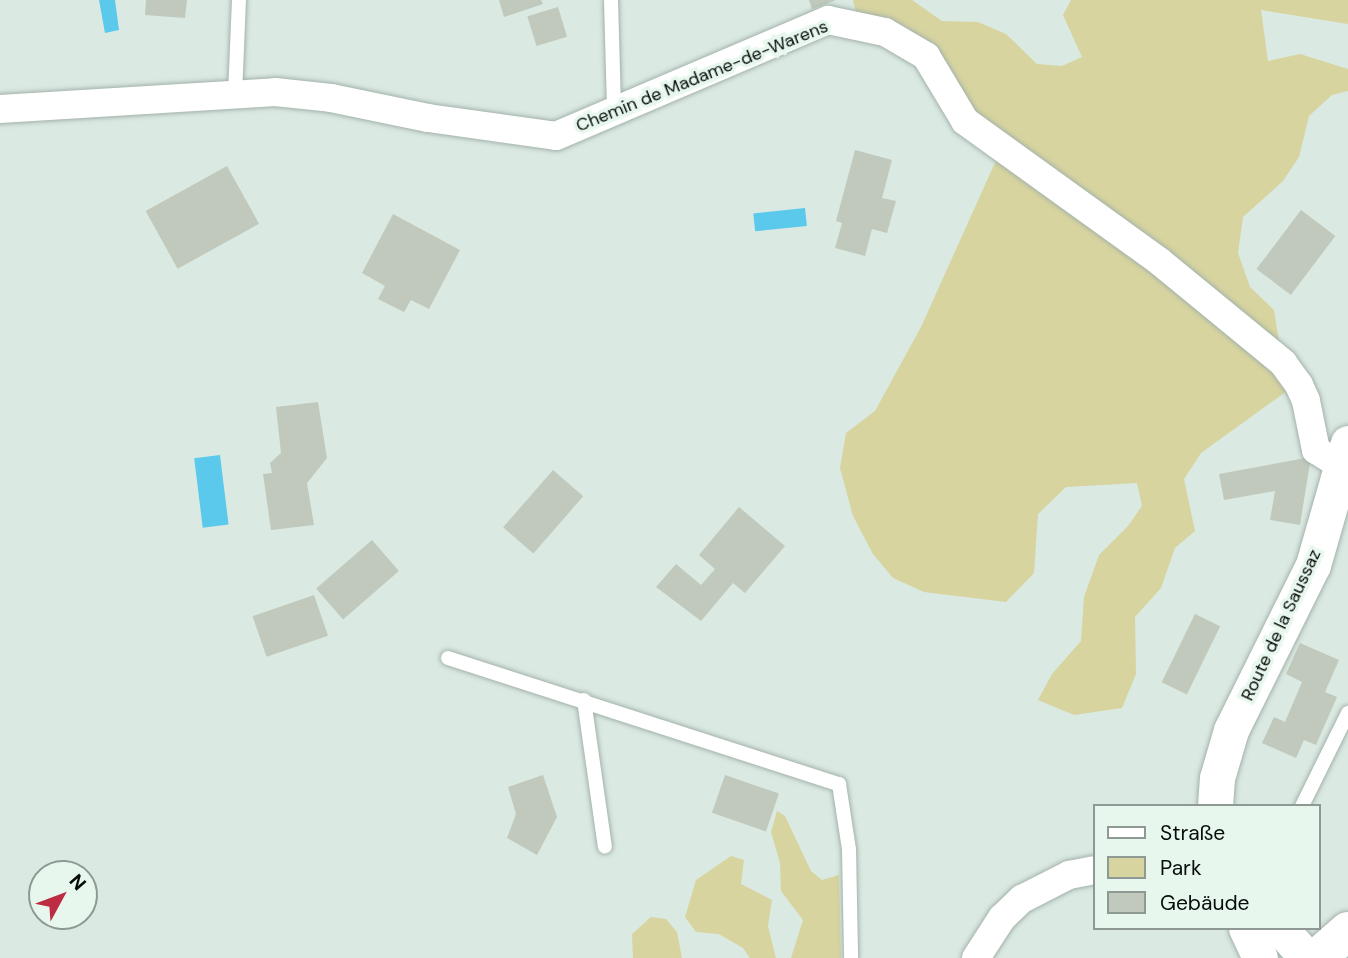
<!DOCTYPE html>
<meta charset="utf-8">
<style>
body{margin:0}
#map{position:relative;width:1348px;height:958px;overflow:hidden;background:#dae9e1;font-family:"DM Sans",sans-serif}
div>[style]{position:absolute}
.green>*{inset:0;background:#d7d49f}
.water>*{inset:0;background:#5bc9ec;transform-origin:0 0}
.building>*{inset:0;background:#c0c9bc;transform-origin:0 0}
.roads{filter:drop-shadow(0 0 2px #a3b2ab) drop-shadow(0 0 2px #a3b2ab)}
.service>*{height:14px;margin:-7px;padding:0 7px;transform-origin:7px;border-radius:7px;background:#fff}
.minor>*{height:28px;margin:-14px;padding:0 14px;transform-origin:14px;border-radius:14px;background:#fff}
.tertiary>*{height:35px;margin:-17.5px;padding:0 17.5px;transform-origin:17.5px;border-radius:17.5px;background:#fff}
.secondary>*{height:38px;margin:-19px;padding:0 19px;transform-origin:19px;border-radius:19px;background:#fff}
span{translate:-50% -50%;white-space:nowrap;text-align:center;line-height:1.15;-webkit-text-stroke:7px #e7f7ee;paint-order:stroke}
.street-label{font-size:18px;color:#080d0a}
.legend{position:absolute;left:1093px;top:804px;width:228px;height:126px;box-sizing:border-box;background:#e7f7ee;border:2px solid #8e9993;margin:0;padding:9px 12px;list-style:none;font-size:21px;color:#080d0a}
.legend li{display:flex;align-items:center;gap:14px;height:35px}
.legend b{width:35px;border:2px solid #8e9993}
.north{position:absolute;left:28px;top:860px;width:70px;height:70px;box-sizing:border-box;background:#e7f7ee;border:2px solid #8e9993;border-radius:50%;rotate:49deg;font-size:19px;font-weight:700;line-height:28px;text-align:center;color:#080d0a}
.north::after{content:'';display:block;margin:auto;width:24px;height:32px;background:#bd2c42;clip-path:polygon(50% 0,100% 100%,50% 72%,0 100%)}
</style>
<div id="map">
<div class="green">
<i style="clip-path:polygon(853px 0,912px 0,942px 21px,978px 22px,1006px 34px,1037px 64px,1062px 66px,1082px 57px,1063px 15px,1071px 0,1348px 0,1348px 24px,1261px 10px,1268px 61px,1300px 54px,1348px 69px,1348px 91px,1332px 95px,1309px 116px,1299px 157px,1283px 181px,1243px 217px,1238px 253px,1250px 287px,1274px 310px,1287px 391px,1201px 453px,1184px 479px,1195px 531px,1175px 548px,1161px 588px,1135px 617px,1136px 674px,1122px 708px,1074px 715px,1038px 700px,1052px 674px,1081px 641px,1084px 597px,1099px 555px,1128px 526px,1142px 506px,1137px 483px,1066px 487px,1038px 514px,1034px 573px,1006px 602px,924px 592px,893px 578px,873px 554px,853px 516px,840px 468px,846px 433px,875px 411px,921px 327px,998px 156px,926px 56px,859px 26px)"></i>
<i style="clip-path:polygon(777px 811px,785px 816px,811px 871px,822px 880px,839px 875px,841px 958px,791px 958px,803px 920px,781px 891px,780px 863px,771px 832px)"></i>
<i style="clip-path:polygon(731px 856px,744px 860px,741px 884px,772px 900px,768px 926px,776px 958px,750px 958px,743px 948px,719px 934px,696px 932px,685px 917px,696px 880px)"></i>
<i style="clip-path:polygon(651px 917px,666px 919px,677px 932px,682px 958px,633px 958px,632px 934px)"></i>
</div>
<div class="water">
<i style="clip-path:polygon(99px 0,115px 0,119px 30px,105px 33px)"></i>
<i style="left:805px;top:208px;width:18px;height:52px;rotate:84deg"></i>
<i style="left:220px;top:455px;width:70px;height:26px;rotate:83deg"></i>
</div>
<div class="building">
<i style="clip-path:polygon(146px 0,187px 0,185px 18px,145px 15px)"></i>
<i style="clip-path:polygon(499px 0,541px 0,543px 4px,504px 17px)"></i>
<i style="clip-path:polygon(809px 0,836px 0,812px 9px)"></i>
<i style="left:558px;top:7px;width:31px;height:32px;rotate:73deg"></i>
<i style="clip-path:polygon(855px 150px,892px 160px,882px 198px,896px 201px,887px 233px,872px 229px,865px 256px,835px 248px,842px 223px,836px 221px)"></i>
<i style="left:227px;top:166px;width:66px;height:93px;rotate:61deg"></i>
<i style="left:1301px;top:210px;width:43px;height:74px;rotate:37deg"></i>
<i style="clip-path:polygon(393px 214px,460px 250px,429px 309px,411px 300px,404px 312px,378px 299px,385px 286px,362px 273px)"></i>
<i style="clip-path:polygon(318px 402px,327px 458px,307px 483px,314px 525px,271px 530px,263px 474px,272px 473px,270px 463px,281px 453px,276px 407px)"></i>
<i style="clip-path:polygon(1311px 457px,1300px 525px,1270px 520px,1275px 491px,1224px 500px,1219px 474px)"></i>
<i style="left:553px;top:470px;width:40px;height:76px;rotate:41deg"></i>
<i style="clip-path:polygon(739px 507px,785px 546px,745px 593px,733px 583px,701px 621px,656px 587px,676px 564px,701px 585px,715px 569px,699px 555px)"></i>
<i style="left:372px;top:540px;width:41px;height:74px;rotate:49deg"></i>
<i style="left:314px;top:595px;width:43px;height:65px;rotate:71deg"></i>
<i style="left:1195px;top:614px;width:28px;height:76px;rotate:26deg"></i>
<i style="clip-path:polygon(1300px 643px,1339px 660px,1325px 692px,1337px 697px,1316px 745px,1304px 740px,1296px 758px,1262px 743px,1274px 717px,1285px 722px,1302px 682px,1286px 674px)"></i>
<i style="clip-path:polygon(543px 775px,557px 817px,537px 855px,507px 838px,516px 814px,508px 787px)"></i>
<i style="left:725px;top:775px;width:57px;height:40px;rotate:19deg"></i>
</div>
<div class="roads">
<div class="service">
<i style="left:611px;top:0;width:110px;rotate:88.4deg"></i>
<i style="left:235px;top:95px;width:95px;rotate:-87.6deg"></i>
<i style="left:448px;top:658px;width:411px;rotate:17.9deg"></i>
<i style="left:839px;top:784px;width:66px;rotate:81.3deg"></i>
<i style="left:849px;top:849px;width:109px;rotate:88.9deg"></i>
<i style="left:584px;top:700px;width:148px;rotate:81.9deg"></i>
<i style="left:1302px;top:806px;width:104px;rotate:-63.7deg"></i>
</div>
<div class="minor">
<i style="left:0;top:109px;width:276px;rotate:-3.5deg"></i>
<i style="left:275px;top:92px;width:56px;rotate:6.1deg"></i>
<i style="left:331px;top:98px;width:99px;rotate:11.7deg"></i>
<i style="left:428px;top:118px;width:129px;rotate:8deg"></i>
<i style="left:556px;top:136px;width:296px;rotate:-23.1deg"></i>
<i style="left:828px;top:20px;width:58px;rotate:11.9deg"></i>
<i style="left:885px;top:32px;width:48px;rotate:30.3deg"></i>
<i style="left:926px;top:56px;width:76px;rotate:59deg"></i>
<i style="left:965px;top:121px;width:239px;rotate:35.8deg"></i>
<i style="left:1159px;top:261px;width:161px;rotate:39.4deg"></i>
<i style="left:1283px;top:363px;width:27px;rotate:54deg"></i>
<i style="left:1299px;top:385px;width:17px;rotate:66deg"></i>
<i style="left:1306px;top:401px;width:50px;rotate:78.5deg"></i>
<i style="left:1316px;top:450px;width:32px;rotate:32deg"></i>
<i style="left:976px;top:958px;width:48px;rotate:-57deg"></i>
<i style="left:1002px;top:918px;width:28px;rotate:-44deg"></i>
<i style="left:1022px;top:899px;width:53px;rotate:-27.1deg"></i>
<i style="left:1069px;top:875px;width:25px;rotate:-11deg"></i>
</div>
<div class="tertiary">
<i style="left:1215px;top:806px;width:28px;rotate:-86deg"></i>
<i style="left:1217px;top:778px;width:50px;rotate:-73.7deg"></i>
<i style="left:1231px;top:730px;width:184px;rotate:-63.6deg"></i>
<i style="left:1313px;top:565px;width:127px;rotate:-74deg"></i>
<i style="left:1246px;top:928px;width:33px;rotate:65deg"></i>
<i style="left:1280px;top:928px;width:40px;rotate:48deg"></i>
</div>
<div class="secondary">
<i style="left:1317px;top:958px;width:41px;rotate:-41.1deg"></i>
</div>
</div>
<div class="street-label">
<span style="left:702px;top:76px;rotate:-22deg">Chemin de Madame-de-Warens</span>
<span style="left:1281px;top:625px;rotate:-65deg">Route de la Saussaz</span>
</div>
<ul class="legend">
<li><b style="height:9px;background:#fff"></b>Straße</li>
<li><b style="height:19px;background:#d7d49f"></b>Park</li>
<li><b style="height:19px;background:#c0c9bc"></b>Gebäude</li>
</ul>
<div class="north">N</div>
</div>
